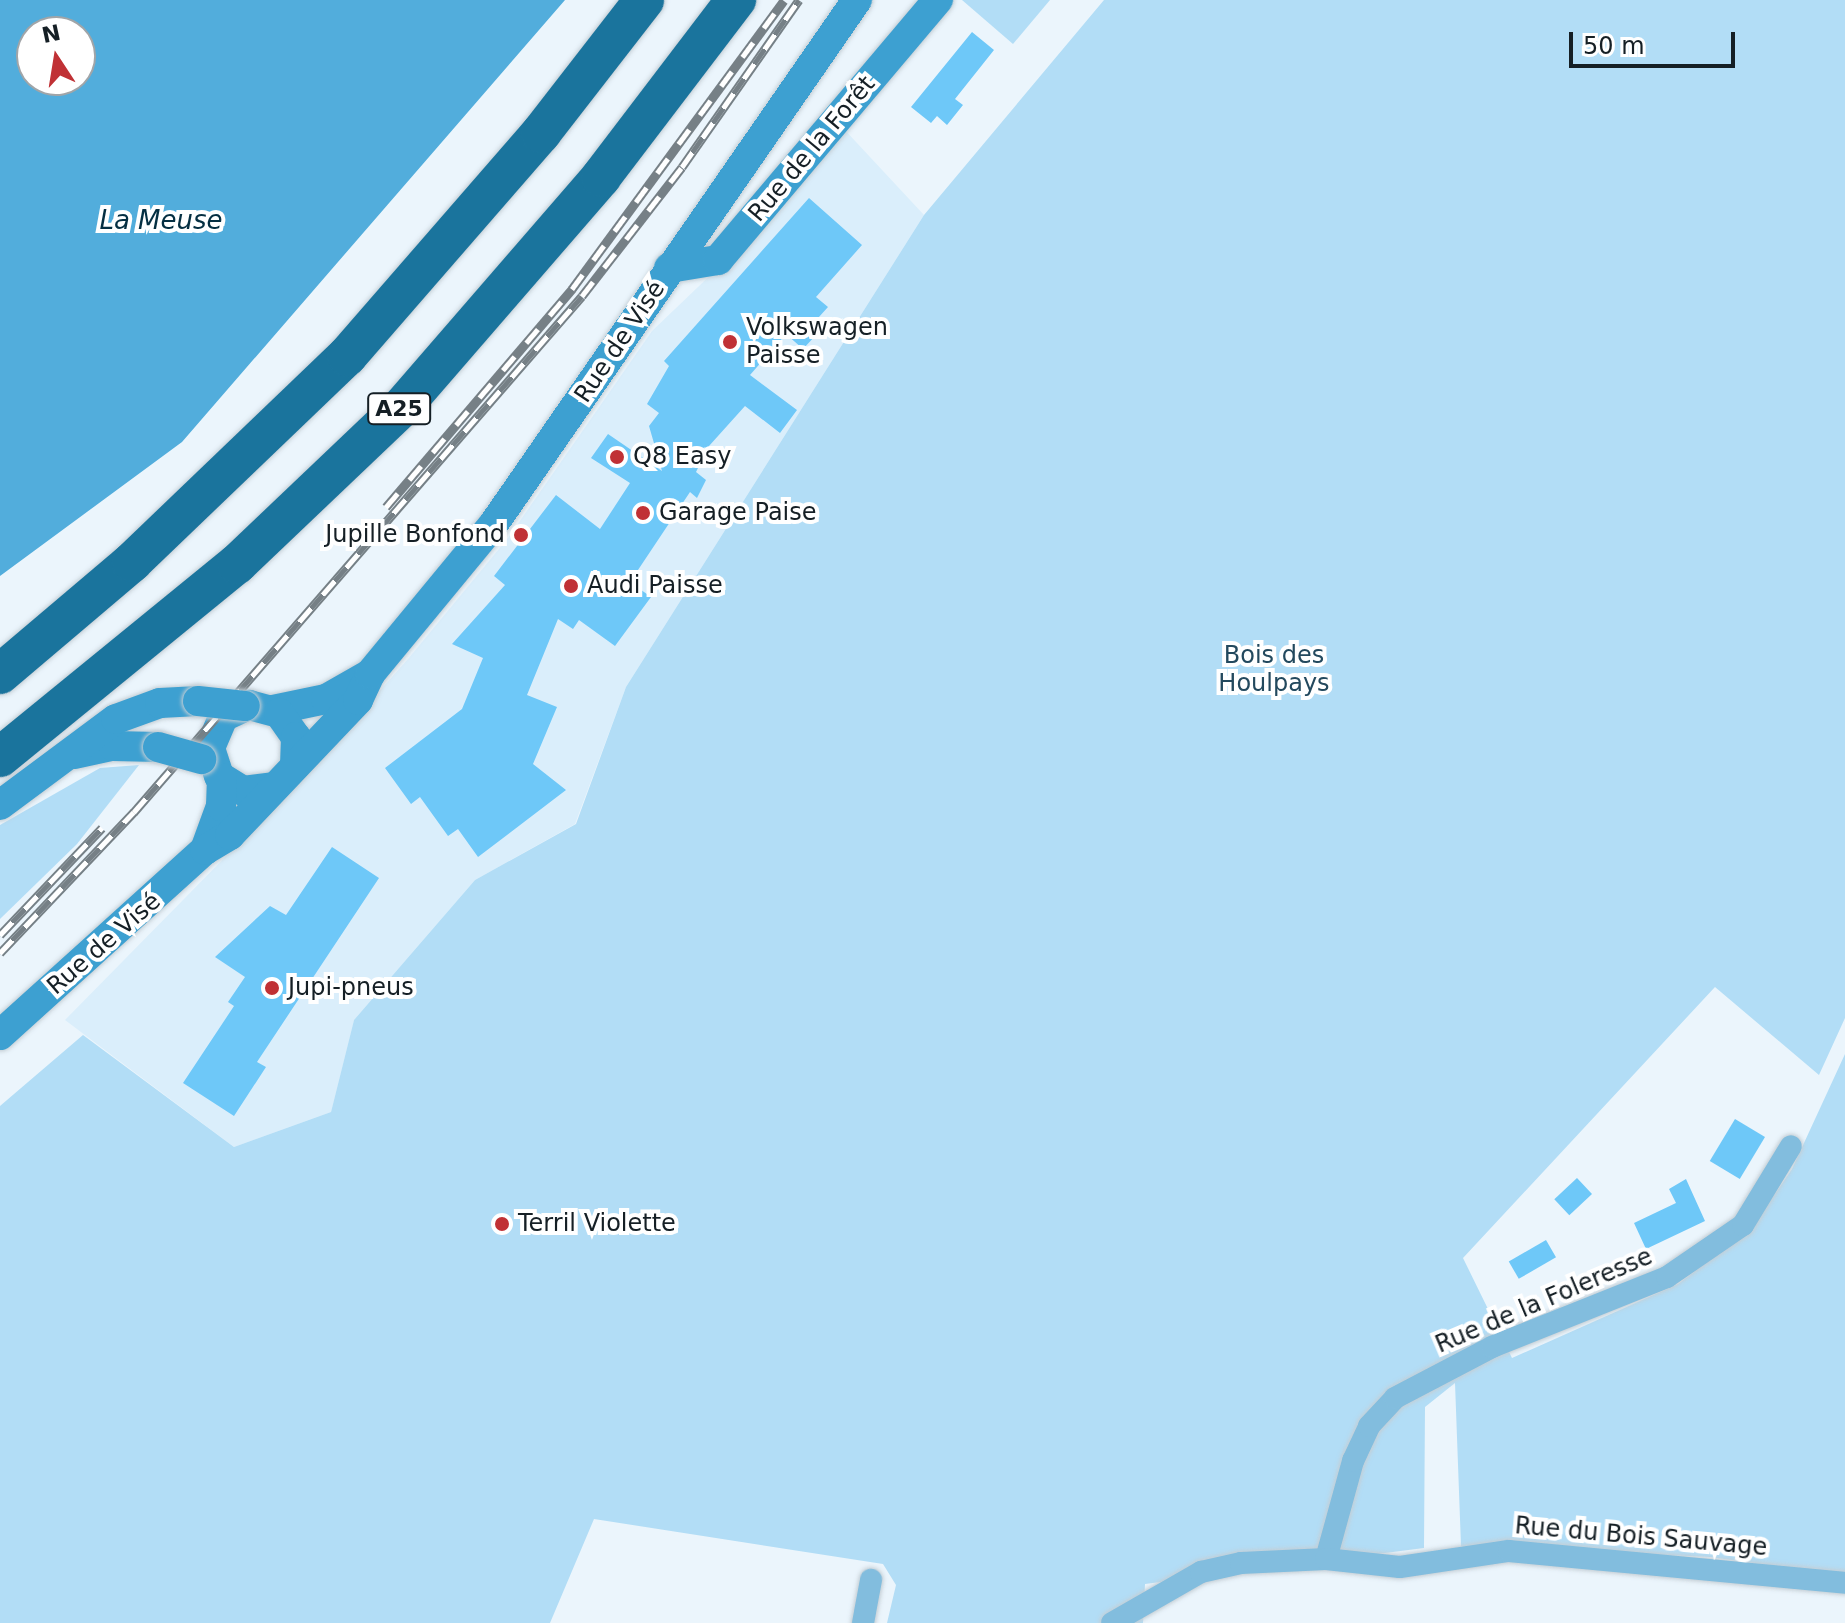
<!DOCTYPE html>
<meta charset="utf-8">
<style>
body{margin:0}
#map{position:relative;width:1845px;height:1623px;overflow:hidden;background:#ebf5fc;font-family:"DejaVu Sans",sans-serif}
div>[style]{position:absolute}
.built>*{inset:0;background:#daeefb}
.green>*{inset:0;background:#b2ddf6}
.water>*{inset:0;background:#52addc}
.building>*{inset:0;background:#6ec8f8;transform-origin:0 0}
.roads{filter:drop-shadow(0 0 2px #c4ced5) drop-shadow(0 0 2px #c4ced5)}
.street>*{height:22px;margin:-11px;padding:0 11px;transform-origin:11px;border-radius:11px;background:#82bdde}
.secondary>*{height:30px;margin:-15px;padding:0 15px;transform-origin:15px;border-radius:15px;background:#3da0d1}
.highway>*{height:40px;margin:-20px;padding:0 20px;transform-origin:20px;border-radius:20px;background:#1a749d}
.rail>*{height:9px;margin-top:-4.5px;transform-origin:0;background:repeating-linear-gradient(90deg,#fff 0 18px,#768086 0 36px);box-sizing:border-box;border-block:2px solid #768086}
.bridges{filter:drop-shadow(0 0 2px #c4ced5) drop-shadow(0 0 2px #c4ced5)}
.secondary-bridge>*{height:30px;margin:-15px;padding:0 15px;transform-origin:15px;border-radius:15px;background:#3da0d1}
.dots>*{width:22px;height:22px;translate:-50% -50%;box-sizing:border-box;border:4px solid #fff;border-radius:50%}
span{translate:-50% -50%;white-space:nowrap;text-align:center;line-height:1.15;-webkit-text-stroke:8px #fff;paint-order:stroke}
.shield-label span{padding:2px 6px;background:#fff;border:2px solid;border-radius:6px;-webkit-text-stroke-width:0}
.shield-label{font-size:22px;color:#151f25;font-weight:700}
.street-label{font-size:24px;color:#151f25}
.poi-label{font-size:24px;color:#151f25}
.left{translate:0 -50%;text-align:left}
.right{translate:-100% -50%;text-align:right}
.park-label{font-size:24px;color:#23495e}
.water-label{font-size:26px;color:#052f42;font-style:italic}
.north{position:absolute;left:16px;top:16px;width:80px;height:80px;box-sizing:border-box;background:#fff;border:2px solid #a1a5a8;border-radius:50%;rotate:348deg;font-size:22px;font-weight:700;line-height:32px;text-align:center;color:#151f25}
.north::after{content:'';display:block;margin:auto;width:28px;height:36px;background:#c03135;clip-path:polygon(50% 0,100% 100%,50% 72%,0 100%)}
.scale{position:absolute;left:1569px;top:32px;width:166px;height:36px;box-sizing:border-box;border:4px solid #151f25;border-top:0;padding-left:10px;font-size:24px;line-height:28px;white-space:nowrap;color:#151f25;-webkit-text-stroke:6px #fff;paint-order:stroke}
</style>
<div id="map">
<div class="built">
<i style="clip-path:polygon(843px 128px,924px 215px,626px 687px,575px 824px,475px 880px,354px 1020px,331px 1112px,234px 1147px,65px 1020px,292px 789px,408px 659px,508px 538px,652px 331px,721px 265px)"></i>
</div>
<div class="green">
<i style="clip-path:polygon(962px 0,1050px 0,1013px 44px)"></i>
<i style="clip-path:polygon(1104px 0,1845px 0,1845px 1018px,1819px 1075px,1715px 987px,1463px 1258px,1512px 1358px,1678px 1284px,1751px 1229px,1792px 1169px,1845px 1054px,1845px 1576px,1710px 1557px,1461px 1546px,1455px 1383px,1425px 1407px,1424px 1548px,1145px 1584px,1143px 1623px,887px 1623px,896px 1585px,883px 1564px,594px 1519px,550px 1623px,0 1623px,0 1106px,83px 1035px,234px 1147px,331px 1112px,354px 1020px,475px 880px,576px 824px,626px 687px,924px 215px)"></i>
<i style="clip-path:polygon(139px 765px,77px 844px,0 919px,0 825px,100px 768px)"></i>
</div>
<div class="water">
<i style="clip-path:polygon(evenodd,0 0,565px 0,182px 442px,0 576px,0 0,32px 32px,80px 32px,80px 80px,32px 80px,32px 32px)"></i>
</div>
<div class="building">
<i style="clip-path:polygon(972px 32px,994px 50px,955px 99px,963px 105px,947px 125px,937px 116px,931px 123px,911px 107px)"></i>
<i style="clip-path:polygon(809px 198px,862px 245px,816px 297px,828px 307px,809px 328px,816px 335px,803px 349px,786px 334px,750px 375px,797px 410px,780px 433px,745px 406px,709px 446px,696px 472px,706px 480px,697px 498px,690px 492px,630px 582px,651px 597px,615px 646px,579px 620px,573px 629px,558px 619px,527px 695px,557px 707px,533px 764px,566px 790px,478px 857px,458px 829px,448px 836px,420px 797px,411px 804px,385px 768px,462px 709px,483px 658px,452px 644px,505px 585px,494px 576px,556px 495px,600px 529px,630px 483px,591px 458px,608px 434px,662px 471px,649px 426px,659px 413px,647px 404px,669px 366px,664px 361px)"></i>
<i style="clip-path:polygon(332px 847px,379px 878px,257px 1062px,266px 1067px,234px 1116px,183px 1083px,234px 1006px,228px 1002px,245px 977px,215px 957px,270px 906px,286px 915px)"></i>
<i style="left:1735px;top:1119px;width:35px;height:49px;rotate:31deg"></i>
<i style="left:1577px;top:1178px;width:22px;height:31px;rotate:47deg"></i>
<i style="clip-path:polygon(1686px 1179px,1705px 1221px,1646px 1249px,1634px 1223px,1676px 1203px,1669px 1189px)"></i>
<i style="left:1546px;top:1240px;width:20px;height:43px;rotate:60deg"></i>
</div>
<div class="roads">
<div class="street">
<i style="left:1326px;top:1559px;width:102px;rotate:-74.6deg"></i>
<i style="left:1353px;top:1461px;width:38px;rotate:-65deg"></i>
<i style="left:1369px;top:1426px;width:38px;rotate:-47deg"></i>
<i style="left:1395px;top:1398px;width:110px;rotate:-27.7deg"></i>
<i style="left:1492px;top:1347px;width:188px;rotate:-21.8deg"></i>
<i style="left:1667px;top:1277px;width:92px;rotate:-34.4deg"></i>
<i style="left:1743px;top:1225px;width:92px;rotate:-58.7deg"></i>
<i style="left:863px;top:1623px;width:44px;rotate:-79.5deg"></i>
<i style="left:1112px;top:1623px;width:103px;rotate:-29.8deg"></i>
<i style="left:1201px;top:1572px;width:41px;rotate:-12.7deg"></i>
<i style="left:1241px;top:1563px;width:85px;rotate:-2.7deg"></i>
<i style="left:1326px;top:1559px;width:74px;rotate:6.2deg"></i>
<i style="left:1400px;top:1567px;width:110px;rotate:-8.4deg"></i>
<i style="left:1509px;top:1551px;width:338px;rotate:5.4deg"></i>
</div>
<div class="secondary">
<i style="left:669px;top:268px;width:50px;rotate:-9.3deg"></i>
<i style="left:718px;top:260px;width:341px;rotate:-49.8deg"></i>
<i style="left:273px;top:710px;width:54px;rotate:-11.7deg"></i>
<i style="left:326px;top:699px;width:51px;rotate:-29.6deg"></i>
<i style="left:74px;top:754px;width:40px;rotate:-12deg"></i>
<i style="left:113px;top:746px;width:45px;rotate:1.3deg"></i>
<i style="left:275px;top:787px;width:32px;rotate:173deg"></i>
<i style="left:243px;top:791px;width:28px;rotate:-148deg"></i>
<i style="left:219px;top:776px;width:29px;rotate:-108deg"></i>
<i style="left:210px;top:748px;width:34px;rotate:-67deg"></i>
<i style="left:223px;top:717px;width:29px;rotate:-25deg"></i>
<i style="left:249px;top:705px;width:31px;rotate:15deg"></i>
<i style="left:279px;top:713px;width:29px;rotate:55deg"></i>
<i style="left:296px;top:737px;width:29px;rotate:92deg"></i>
<i style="left:0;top:805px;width:144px;rotate:-36.6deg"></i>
<i style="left:116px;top:719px;width:47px;rotate:-20deg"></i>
<i style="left:160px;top:703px;width:38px;rotate:-3deg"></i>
<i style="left:205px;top:850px;width:47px;rotate:-70deg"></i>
<i style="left:221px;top:806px;width:28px;rotate:-88deg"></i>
<i style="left:0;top:1035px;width:276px;rotate:-42.1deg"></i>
<i style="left:205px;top:850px;width:29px;rotate:-31deg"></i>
<i style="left:230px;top:835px;width:186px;rotate:-46.5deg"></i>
<i style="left:358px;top:700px;width:29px;rotate:-65deg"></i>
<i style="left:370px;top:674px;width:193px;rotate:-50.5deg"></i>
<i style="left:493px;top:525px;width:639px;rotate:-55.27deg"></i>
</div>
<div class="highway">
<i style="left:0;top:674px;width:173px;rotate:-40.3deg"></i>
<i style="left:132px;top:562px;width:298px;rotate:-43.8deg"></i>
<i style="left:347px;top:356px;width:296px;rotate:-49deg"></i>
<i style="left:541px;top:133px;width:168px;rotate:-52.2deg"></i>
<i style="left:0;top:757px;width:306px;rotate:-39.2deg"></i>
<i style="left:237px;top:564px;width:228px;rotate:-43.6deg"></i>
<i style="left:402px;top:407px;width:304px;rotate:-49.1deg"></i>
<i style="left:601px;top:177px;width:223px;rotate:-52.7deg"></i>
</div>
</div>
<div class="rail">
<i style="left:386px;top:507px;width:287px;rotate:-49.5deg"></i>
<i style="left:572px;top:289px;width:358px;rotate:-53.7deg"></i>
<i style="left:0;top:935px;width:148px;rotate:-46.4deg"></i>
<i style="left:0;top:953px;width:195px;rotate:-46.5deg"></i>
<i style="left:134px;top:812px;width:683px;rotate:-49.03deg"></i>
<i style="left:582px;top:296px;width:163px;rotate:-52.2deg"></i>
<i style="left:682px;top:167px;width:204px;rotate:-55deg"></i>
</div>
<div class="bridges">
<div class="secondary-bridge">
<i style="left:198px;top:701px;width:47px;rotate:6.1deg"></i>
<i style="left:158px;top:747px;width:45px;rotate:15.6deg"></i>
</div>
</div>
<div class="dots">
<i style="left:730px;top:342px;background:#c03135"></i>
<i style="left:617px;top:457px;background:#c03135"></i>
<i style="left:643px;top:513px;background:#c03135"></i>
<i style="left:521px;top:535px;background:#c03135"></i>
<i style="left:571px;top:586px;background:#c03135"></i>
<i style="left:272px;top:988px;background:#c03135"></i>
<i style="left:502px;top:1224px;background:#c03135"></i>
</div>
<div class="shield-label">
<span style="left:399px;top:409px">A25</span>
</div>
<div class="street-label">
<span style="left:812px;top:149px;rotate:-50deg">Rue de la Forêt</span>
<span style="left:620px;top:342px;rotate:-56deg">Rue de Visé</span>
<span style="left:104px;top:944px;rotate:-41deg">Rue de Visé</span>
<span style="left:1544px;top:1301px;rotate:-23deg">Rue de la Foleresse</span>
<span style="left:1641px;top:1537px;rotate:5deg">Rue du Bois Sauvage</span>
</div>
<div class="poi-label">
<span class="left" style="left:746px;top:342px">Volkswagen<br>Paisse</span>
<span class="left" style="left:633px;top:457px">Q8 Easy</span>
<span class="left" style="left:659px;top:513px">Garage Paise</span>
<span class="right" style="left:505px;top:535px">Jupille Bonfond</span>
<span class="left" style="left:587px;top:586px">Audi Paisse</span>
<span class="left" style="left:288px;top:988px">Jupi-pneus</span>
<span class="left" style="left:518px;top:1224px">Terril Violette</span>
</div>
<div class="park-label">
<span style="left:1274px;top:670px">Bois des<br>Houlpays</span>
</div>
<div class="water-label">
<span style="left:161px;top:221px">La Meuse</span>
</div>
<div class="north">N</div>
<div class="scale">50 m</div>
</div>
